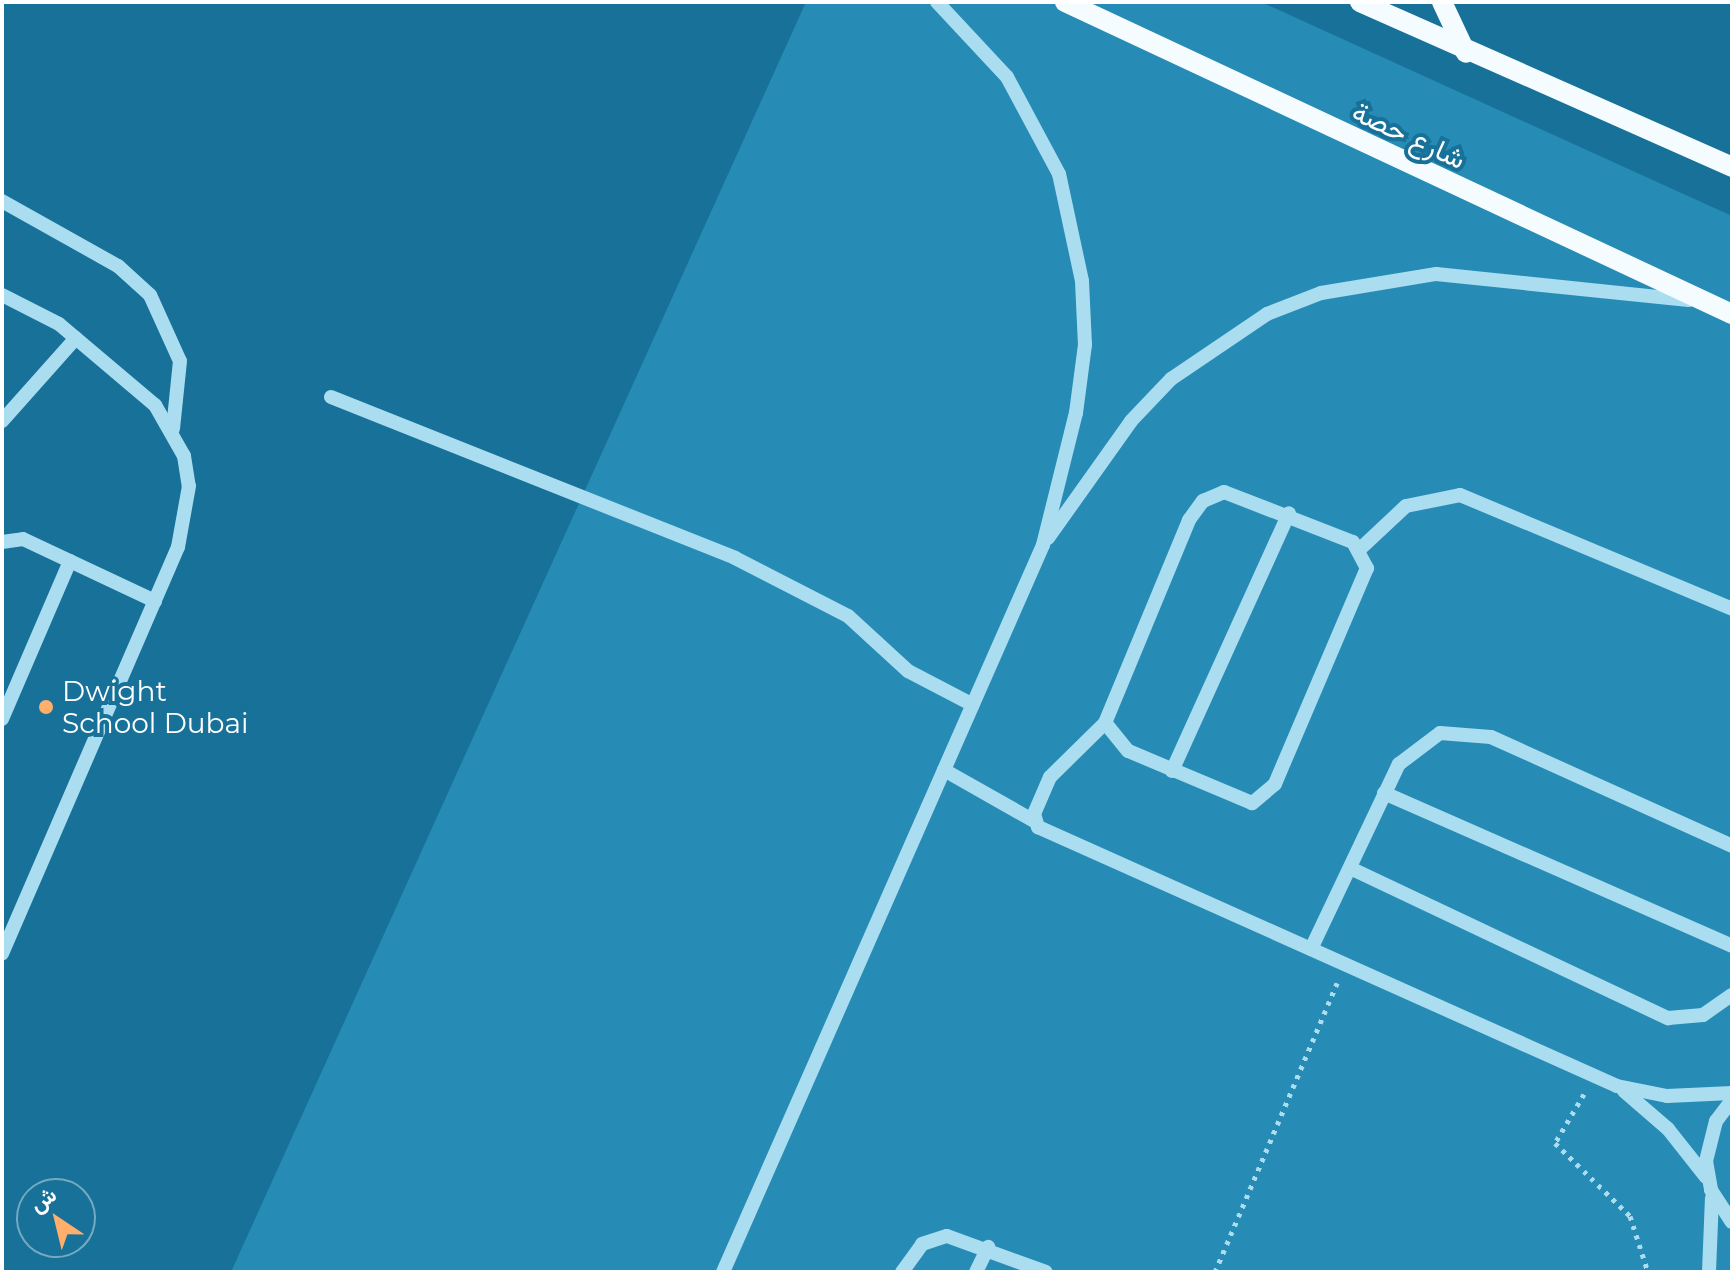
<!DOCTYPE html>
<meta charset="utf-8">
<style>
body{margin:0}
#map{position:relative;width:1734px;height:1274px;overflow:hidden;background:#177198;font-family:Montserrat,Vazirmatn,sans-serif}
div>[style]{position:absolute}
.green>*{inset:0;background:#278cb5}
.path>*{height:5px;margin-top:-2.5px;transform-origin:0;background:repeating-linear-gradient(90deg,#abddf1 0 4px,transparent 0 10px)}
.minor>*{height:14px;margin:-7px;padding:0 7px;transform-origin:7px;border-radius:7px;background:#abddf1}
.major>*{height:20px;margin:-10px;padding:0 10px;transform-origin:10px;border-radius:10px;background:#f5fcff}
.dots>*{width:22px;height:22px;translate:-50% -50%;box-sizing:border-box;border:4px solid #177198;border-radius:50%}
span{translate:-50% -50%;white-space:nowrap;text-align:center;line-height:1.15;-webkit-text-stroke:8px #177198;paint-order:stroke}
.street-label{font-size:28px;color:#fff}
.poi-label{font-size:28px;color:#fff}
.left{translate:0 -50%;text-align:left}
.frame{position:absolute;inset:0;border:4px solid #fff;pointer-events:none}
.north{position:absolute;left:16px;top:1178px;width:80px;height:80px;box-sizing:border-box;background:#177198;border:2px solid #74aac1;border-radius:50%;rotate:325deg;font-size:22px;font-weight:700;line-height:32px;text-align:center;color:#fff}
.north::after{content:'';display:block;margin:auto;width:28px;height:36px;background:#ffae6b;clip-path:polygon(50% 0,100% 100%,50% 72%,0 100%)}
</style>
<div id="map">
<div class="green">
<i style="clip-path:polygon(806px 2px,1261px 2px,1732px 216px,1732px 1272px,231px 1272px)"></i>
</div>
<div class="path">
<i style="left:1584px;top:1094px;width:57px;rotate:120.6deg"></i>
<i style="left:1555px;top:1143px;width:105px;rotate:44.2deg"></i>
<i style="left:1630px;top:1216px;width:59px;rotate:72.2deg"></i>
<i style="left:1215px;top:1272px;width:314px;rotate:-67.1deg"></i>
</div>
<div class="minor">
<i style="left:2px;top:201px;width:133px;rotate:29.3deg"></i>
<i style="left:118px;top:266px;width:43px;rotate:42.2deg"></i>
<i style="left:150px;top:295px;width:72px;rotate:65.6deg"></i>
<i style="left:180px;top:361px;width:68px;rotate:95.9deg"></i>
<i style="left:2px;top:295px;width:64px;rotate:27deg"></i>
<i style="left:59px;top:324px;width:126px;rotate:40.2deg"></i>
<i style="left:155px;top:405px;width:59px;rotate:60.4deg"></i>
<i style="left:184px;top:456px;width:30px;rotate:81deg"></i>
<i style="left:189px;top:486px;width:62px;rotate:100.2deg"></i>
<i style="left:178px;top:547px;width:443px;rotate:113.4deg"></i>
<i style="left:331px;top:397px;width:435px;rotate:21.7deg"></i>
<i style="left:735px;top:558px;width:127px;rotate:27.2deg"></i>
<i style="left:848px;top:616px;width:81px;rotate:42.5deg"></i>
<i style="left:908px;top:671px;width:73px;rotate:27.6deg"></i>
<i style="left:2px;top:421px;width:111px;rotate:-48.3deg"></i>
<i style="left:1224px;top:492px;width:138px;rotate:21.2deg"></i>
<i style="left:1353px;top:542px;width:30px;rotate:62deg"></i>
<i style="left:1367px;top:568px;width:235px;rotate:113.1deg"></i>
<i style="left:1275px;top:784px;width:30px;rotate:140deg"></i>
<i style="left:1252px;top:803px;width:134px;rotate:-157.2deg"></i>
<i style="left:1128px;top:751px;width:36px;rotate:-129deg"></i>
<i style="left:1105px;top:723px;width:220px;rotate:-67.5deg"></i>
<i style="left:1189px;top:520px;width:24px;rotate:-54deg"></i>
<i style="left:1203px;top:501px;width:23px;rotate:-23deg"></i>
<i style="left:1048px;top:538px;width:143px;rotate:-54.6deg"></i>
<i style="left:1131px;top:421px;width:58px;rotate:-46.4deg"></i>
<i style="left:1171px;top:379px;width:116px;rotate:-34.1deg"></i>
<i style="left:1267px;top:314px;width:58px;rotate:-21.3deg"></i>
<i style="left:1321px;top:293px;width:117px;rotate:-9.4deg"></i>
<i style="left:1436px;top:274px;width:254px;rotate:5.9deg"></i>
<i style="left:2px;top:542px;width:21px;rotate:-8deg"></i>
<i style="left:23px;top:539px;width:146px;rotate:25.2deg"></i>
<i style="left:1360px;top:549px;width:63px;rotate:-43.1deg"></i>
<i style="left:1406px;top:506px;width:55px;rotate:-11.5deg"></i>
<i style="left:1460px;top:495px;width:295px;rotate:22.7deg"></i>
<i style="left:2px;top:719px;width:172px;rotate:-66.7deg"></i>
<i style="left:1105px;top:723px;width:77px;rotate:135.5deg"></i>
<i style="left:1050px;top:777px;width:40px;rotate:113.4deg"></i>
<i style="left:1034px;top:814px;width:14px;rotate:73deg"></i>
<i style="left:1038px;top:827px;width:634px;rotate:24.1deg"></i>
<i style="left:1617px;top:1086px;width:51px;rotate:11.3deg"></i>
<i style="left:1667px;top:1096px;width:65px;rotate:-2.6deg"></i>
<i style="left:944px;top:770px;width:103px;rotate:29.5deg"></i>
<i style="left:1172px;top:771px;width:283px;rotate:-65.6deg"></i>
<i style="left:1384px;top:793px;width:380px;rotate:23.7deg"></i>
<i style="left:1350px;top:868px;width:352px;rotate:25.3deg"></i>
<i style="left:1668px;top:1018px;width:35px;rotate:-5deg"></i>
<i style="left:1703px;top:1015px;width:35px;rotate:-35deg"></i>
<i style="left:1311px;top:949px;width:205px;rotate:-64.6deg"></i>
<i style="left:1399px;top:764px;width:51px;rotate:-37.1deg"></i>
<i style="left:1440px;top:733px;width:51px;rotate:4.5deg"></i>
<i style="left:1491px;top:737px;width:265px;rotate:24.3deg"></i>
<i style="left:1624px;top:1091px;width:58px;rotate:40.8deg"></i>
<i style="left:1668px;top:1129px;width:61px;rotate:51.6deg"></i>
<i style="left:1732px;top:1100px;width:26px;rotate:127deg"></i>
<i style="left:1716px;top:1121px;width:41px;rotate:104deg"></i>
<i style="left:1706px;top:1161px;width:29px;rotate:80deg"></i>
<i style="left:1711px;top:1190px;width:38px;rotate:57deg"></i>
<i style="left:723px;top:1272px;width:794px;rotate:-66.24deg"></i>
<i style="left:1043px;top:545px;width:136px;rotate:-76deg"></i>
<i style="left:1076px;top:413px;width:69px;rotate:-82.5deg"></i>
<i style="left:1085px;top:345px;width:64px;rotate:-92.7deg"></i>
<i style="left:1082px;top:281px;width:109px;rotate:-102.1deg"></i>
<i style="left:1059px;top:174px;width:110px;rotate:-118.2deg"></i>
<i style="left:1007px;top:77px;width:103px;rotate:-133deg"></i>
<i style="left:902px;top:1272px;width:34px;rotate:-54deg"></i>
<i style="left:922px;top:1244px;width:26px;rotate:-18deg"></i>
<i style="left:947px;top:1236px;width:105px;rotate:20deg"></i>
<i style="left:976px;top:1272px;width:28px;rotate:-64deg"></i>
<i style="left:1709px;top:1272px;width:74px;rotate:-87.7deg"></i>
</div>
<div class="major">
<i style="left:1065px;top:2px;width:736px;rotate:25.07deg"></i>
<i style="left:1360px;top:2px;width:407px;rotate:23.9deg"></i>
<i style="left:1442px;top:2px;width:56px;rotate:64.8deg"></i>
</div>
<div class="dots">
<i style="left:46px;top:707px;background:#ffae6b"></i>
</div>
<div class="street-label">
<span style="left:1409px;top:135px;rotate:25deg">شارع حصة</span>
</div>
<div class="poi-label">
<span class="left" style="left:62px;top:707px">Dwight<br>School Dubai</span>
</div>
<div class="frame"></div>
<div class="north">ش</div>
</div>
